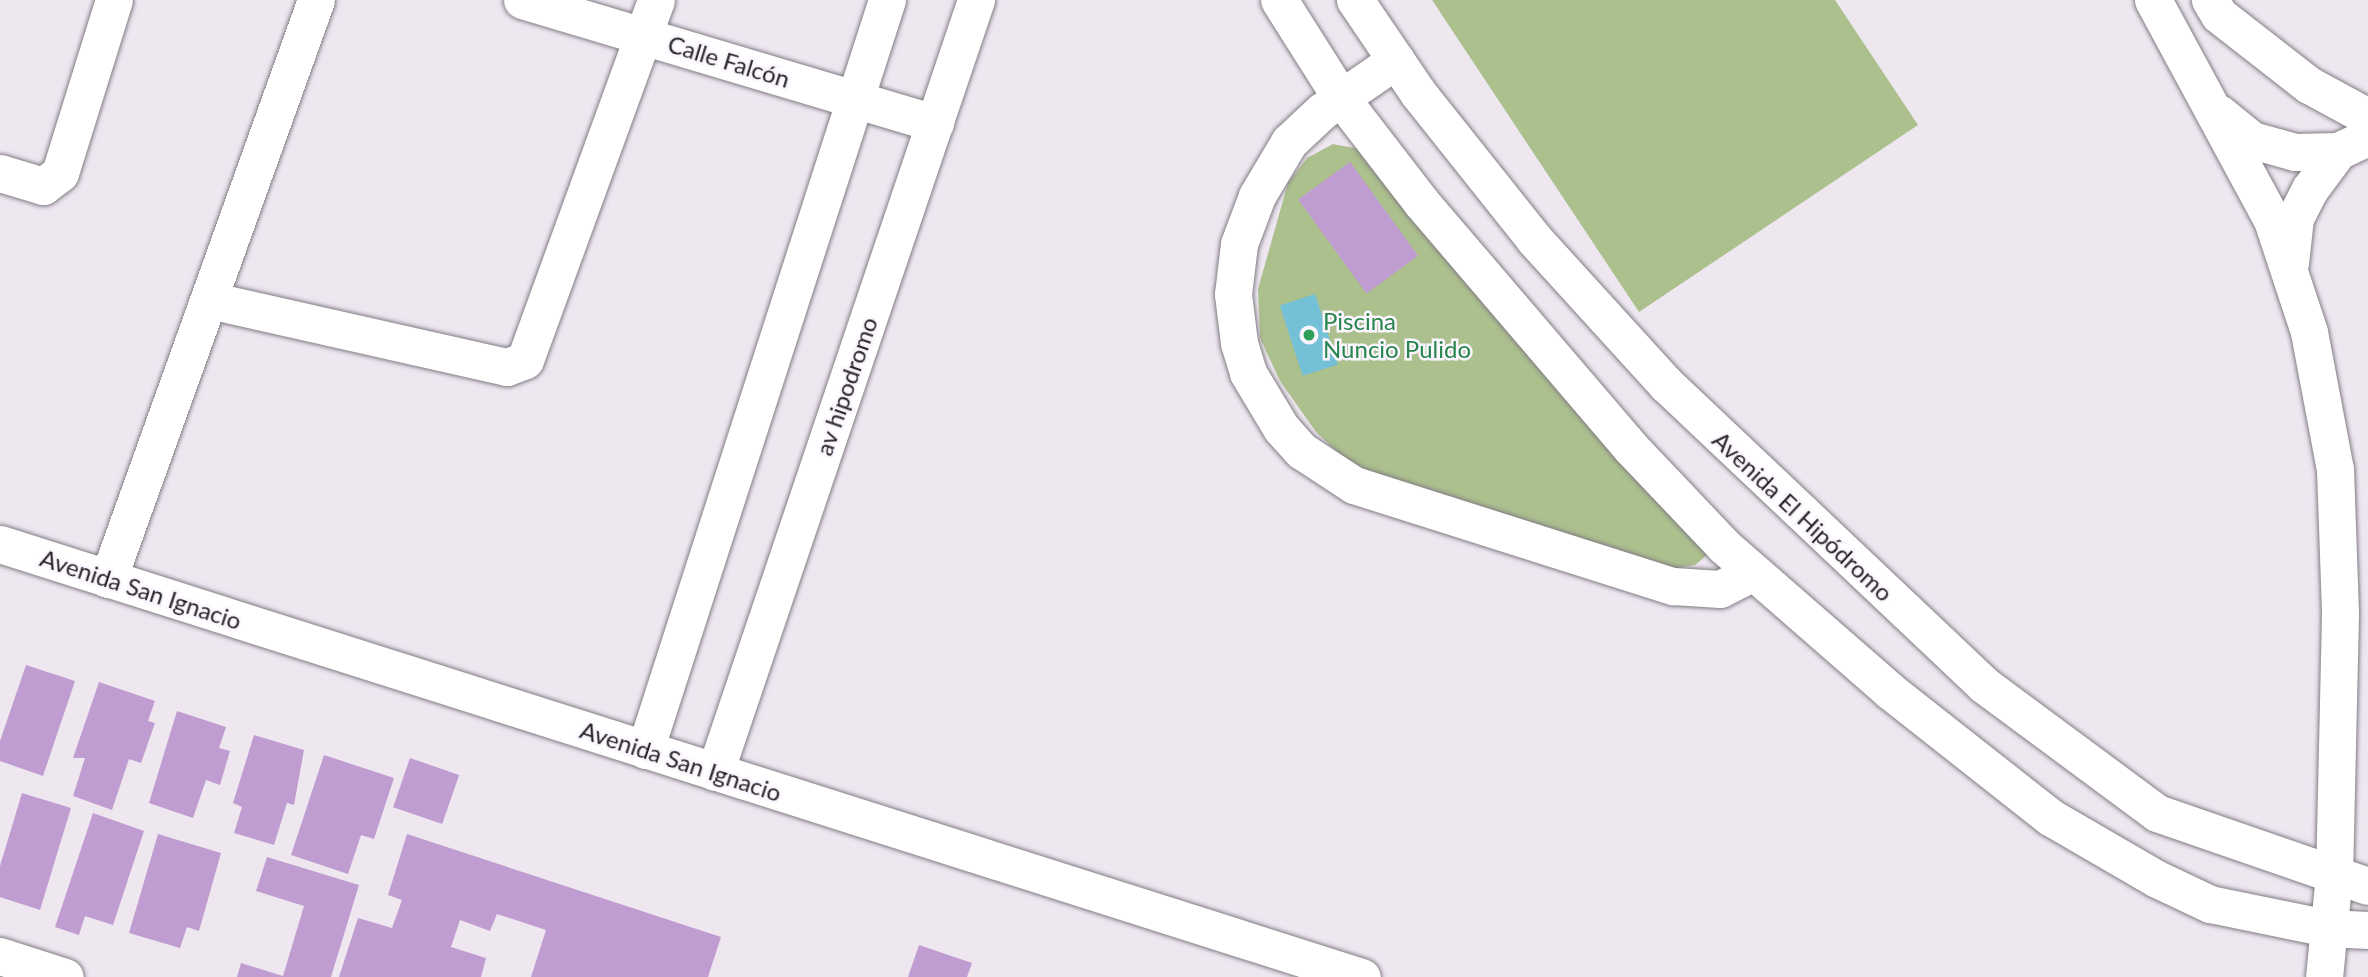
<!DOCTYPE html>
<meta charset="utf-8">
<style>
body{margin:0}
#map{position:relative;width:2368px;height:977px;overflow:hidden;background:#eee7f0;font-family:Lato,sans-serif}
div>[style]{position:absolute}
.green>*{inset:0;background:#acc08e}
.water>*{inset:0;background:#74c0d6;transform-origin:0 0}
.building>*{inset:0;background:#c09dd0;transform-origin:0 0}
.roads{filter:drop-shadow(0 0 2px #827c84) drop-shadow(0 0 2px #827c84)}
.minor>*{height:37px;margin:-18.5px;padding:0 18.5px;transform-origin:18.5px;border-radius:18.5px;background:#fff}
.dots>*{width:19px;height:19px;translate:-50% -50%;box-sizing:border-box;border:4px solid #fbf5fe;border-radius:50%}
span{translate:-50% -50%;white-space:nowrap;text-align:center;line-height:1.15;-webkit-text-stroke:5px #fbf5fe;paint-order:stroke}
.street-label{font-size:24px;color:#282629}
.leisure-label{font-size:24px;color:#27864d}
.left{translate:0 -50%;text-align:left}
</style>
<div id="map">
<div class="green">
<i style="clip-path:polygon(1432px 0,1835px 0,1918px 125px,1639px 312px)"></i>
<i style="clip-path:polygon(1333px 144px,1359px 149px,1710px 544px,1706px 556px,1695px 565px,1672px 569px,1497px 521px,1350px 464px,1316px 432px,1280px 381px,1260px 338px,1258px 289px,1288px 183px,1307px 158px)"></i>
</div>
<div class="water">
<i style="left:1315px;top:294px;width:74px;height:37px;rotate:72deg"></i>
</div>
<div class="building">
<i style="left:1350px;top:162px;width:116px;height:64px;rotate:54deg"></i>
<i style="clip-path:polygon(26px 665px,75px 681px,43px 776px,0 761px,0 741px)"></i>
<i style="clip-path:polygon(99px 682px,155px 701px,148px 721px,155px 723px,141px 763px,129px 759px,112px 810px,73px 796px,85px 758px,73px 758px)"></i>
<i style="clip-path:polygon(177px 711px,226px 727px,219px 748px,230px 751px,220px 785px,206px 780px,193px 818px,149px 803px)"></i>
<i style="clip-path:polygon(254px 735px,304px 750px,294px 805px,287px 803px,274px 845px,234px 833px,242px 807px,233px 803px)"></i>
<i style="clip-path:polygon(324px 755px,394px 778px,374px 839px,361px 835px,348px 874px,291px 855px)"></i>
<i style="left:410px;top:758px;width:52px;height:52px;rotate:19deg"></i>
<i style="clip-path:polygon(22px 793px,71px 808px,40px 910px,0 897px,0 866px)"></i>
<i style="clip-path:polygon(93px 813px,144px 831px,113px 925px,85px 916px,79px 935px,55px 927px)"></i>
<i style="clip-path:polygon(158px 834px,221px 853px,199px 931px,187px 927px,180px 948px,129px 933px)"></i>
<i style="clip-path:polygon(407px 834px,721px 937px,708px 977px,531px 977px,546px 930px,497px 914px,490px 931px,460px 920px,451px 947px,486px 958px,481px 977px,339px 977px,358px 918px,392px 928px,402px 900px,388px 895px)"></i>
<i style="clip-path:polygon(267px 857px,359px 885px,331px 977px,237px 977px,241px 963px,283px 976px,304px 906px,256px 891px)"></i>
<i style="clip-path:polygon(919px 945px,972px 963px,967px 977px,908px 977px)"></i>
</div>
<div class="roads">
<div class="minor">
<i style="left:522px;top:0;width:431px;rotate:16.6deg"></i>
<i style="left:1279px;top:0;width:116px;rotate:57.7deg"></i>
<i style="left:1341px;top:98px;width:131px;rotate:52.4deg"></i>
<i style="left:1421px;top:202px;width:323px;rotate:49.5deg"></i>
<i style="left:1631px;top:448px;width:135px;rotate:46.5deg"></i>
<i style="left:1724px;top:546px;width:220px;rotate:41.1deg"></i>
<i style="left:1890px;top:691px;width:204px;rotate:38.2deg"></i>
<i style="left:2050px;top:817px;width:124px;rotate:30.1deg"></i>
<i style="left:2157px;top:879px;width:59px;rotate:25.3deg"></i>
<i style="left:2210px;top:904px;width:119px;rotate:11.6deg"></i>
<i style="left:2327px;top:928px;width:41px;rotate:2.8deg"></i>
<i style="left:1355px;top:0;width:112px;rotate:55.9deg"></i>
<i style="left:1418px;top:93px;width:186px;rotate:51.5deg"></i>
<i style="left:1534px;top:239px;width:197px;rotate:47.7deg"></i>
<i style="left:1667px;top:385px;width:436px;rotate:43.4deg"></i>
<i style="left:1984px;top:685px;width:215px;rotate:36.5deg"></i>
<i style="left:2157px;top:813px;width:223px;rotate:19.1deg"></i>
<i style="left:2153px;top:0;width:250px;rotate:61.6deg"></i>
<i style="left:2272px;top:220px;width:118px;rotate:71.7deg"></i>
<i style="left:2309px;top:332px;width:139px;rotate:79.3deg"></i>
<i style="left:2335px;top:469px;width:145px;rotate:88deg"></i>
<i style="left:2340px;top:614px;width:260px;rotate:91.3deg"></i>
<i style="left:2334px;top:874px;width:103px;rotate:95.5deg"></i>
<i style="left:2210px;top:0;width:17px;rotate:59deg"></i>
<i style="left:2219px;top:15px;width:114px;rotate:37.9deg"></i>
<i style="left:2309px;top:85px;width:67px;rotate:28.5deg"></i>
<i style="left:1396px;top:60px;width:90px;rotate:145.4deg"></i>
<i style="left:1322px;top:111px;width:45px;rotate:136.8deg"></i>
<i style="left:1289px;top:142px;width:63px;rotate:120.7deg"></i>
<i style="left:1257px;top:196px;width:51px;rotate:110.6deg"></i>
<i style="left:1239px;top:244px;width:50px;rotate:96.8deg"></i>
<i style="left:1233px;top:294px;width:49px;rotate:83deg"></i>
<i style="left:1239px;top:343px;width:31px;rotate:73deg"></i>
<i style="left:1248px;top:373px;width:64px;rotate:59deg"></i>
<i style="left:1281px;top:428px;width:31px;rotate:48deg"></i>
<i style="left:1302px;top:451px;width:62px;rotate:33.2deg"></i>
<i style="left:1354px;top:485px;width:335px;rotate:17.6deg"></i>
<i style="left:1673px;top:586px;width:47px;rotate:3.7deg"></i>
<i style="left:1720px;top:589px;width:37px;rotate:-27deg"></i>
<i style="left:2220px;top:114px;width:41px;rotate:39.1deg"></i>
<i style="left:2252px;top:140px;width:45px;rotate:15.6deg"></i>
<i style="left:2295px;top:152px;width:43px;rotate:-1.3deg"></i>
<i style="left:0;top:173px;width:45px;rotate:16.8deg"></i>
<i style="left:43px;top:186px;width:21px;rotate:-37deg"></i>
<i style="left:60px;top:173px;width:181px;rotate:-72.7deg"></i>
<i style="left:2290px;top:263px;width:45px;rotate:-83.7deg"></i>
<i style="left:2295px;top:218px;width:33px;rotate:-63deg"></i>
<i style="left:2310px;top:189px;width:47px;rotate:-53.6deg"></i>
<i style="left:2338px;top:151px;width:33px;rotate:-25deg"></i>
<i style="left:209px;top:300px;width:305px;rotate:12.7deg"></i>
<i style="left:507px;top:367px;width:19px;rotate:-21deg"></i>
<i style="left:525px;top:360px;width:383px;rotate:-70deg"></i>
<i style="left:0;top:544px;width:1429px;rotate:17.64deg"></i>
<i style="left:108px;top:579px;width:615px;rotate:-70.24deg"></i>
<i style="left:645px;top:750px;width:788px;rotate:-72.12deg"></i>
<i style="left:715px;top:772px;width:815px;rotate:-71.32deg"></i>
<i style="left:0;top:956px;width:68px;rotate:17.9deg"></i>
</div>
</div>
<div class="dots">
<i style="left:1309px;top:335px;background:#2e9e5b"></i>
</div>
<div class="street-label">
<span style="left:729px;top:61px;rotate:17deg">Calle Falcón</span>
<span style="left:846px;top:386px;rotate:-71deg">av hipodromo</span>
<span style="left:1803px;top:516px;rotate:43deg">Avenida El Hipódromo</span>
<span style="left:141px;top:589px;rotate:18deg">Avenida San Ignacio</span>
<span style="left:681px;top:761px;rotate:18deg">Avenida San Ignacio</span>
</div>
<div class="leisure-label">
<span class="left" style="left:1323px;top:335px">Piscina<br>Nuncio Pulido</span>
</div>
</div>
